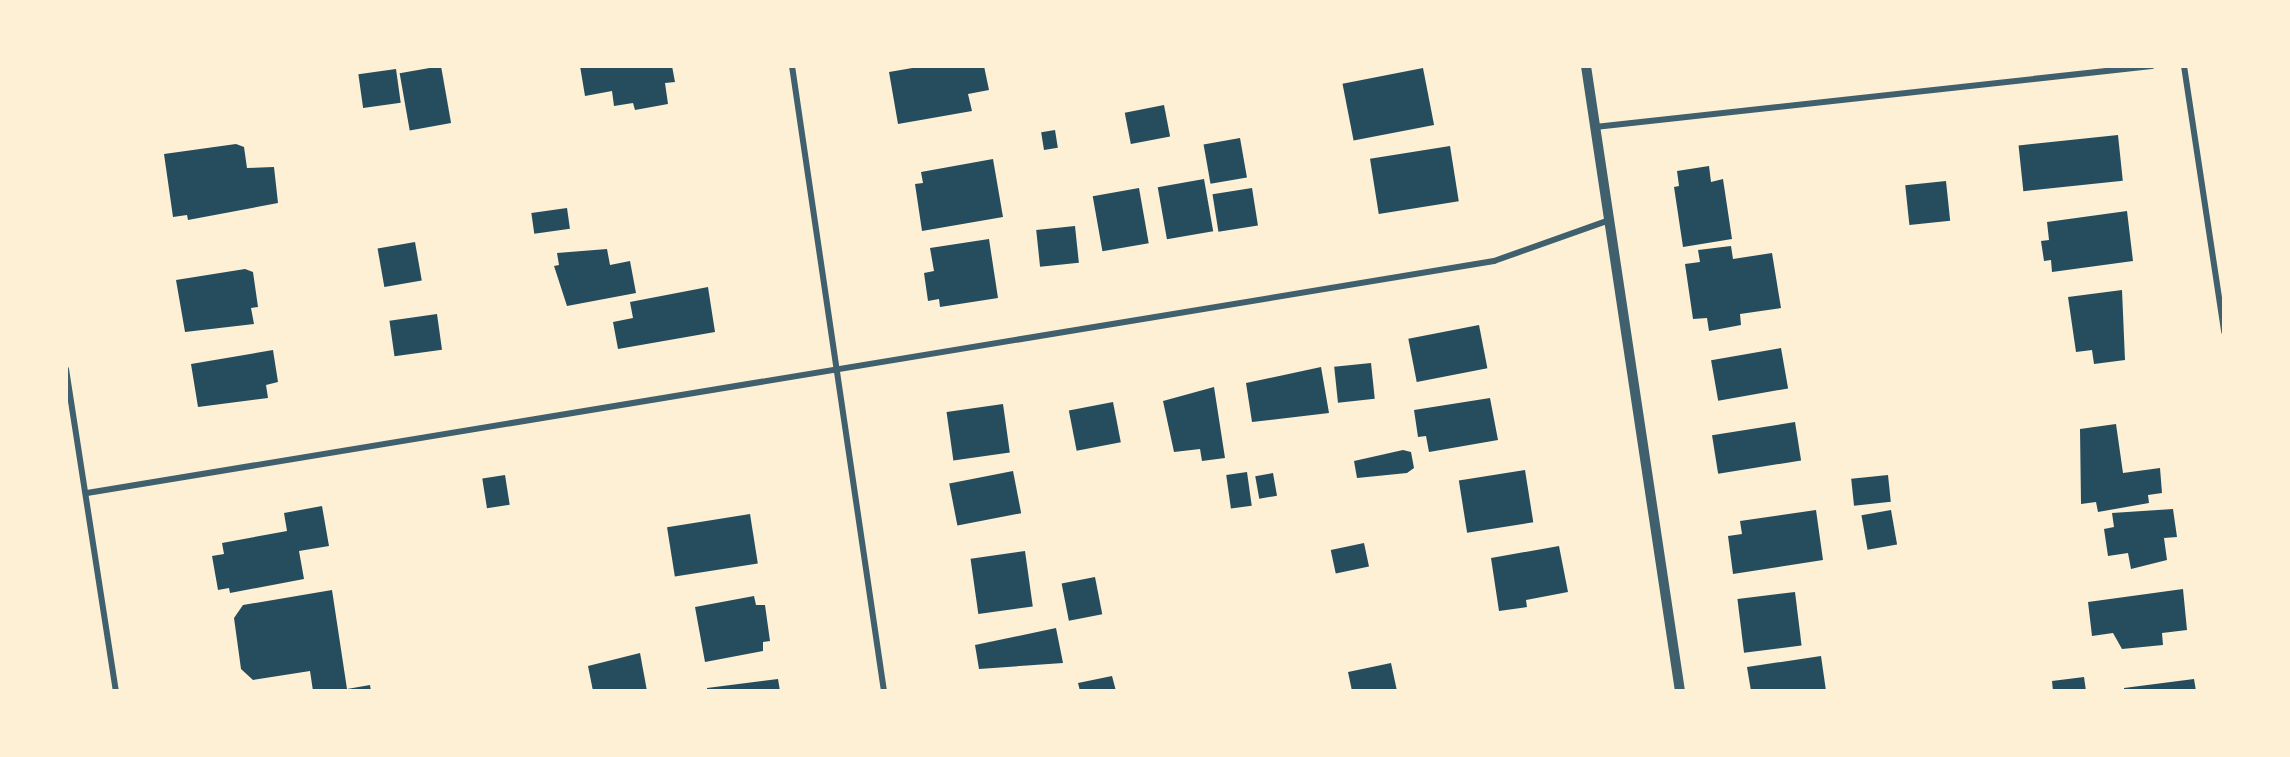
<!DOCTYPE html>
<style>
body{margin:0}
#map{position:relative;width:2290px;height:757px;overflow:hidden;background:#fdf0d5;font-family:"Source Serif 4",serif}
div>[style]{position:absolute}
.building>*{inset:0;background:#264d5e;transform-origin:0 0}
.minor>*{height:6px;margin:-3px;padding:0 3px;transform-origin:3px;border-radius:3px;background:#3f606c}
.tertiary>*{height:10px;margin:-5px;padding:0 5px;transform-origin:5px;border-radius:5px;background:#3f606c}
span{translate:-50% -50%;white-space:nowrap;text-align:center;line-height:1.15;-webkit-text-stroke:5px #fdf0d5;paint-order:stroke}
.frame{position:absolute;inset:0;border:68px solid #fdf0d5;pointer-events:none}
</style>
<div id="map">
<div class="building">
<i style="left:441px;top:66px;width:58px;height:42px;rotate:80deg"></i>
<i style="clip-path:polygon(580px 66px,672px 66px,675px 82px,665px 83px,668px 104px,635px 110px,633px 103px,614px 106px,612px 91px,585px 96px)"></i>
<i style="clip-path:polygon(924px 66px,984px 66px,989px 90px,968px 94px,972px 111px,898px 124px,889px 72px)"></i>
<i style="left:1423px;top:68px;width:58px;height:82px;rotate:79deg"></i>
<i style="left:396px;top:69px;width:34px;height:38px;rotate:82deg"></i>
<i style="left:1164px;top:105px;width:32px;height:40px;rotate:79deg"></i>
<i style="left:1055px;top:130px;width:18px;height:14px;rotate:81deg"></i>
<i style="left:2118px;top:135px;width:46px;height:100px;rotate:84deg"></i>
<i style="left:1240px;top:138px;width:40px;height:37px;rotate:80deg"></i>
<i style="clip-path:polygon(236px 144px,244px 147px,247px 168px,274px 167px,278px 203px,188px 220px,187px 215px,173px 217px,164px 154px)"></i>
<i style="left:1450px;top:146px;width:56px;height:81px;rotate:81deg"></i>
<i style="clip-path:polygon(993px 159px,1003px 217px,922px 231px,915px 184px,923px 183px,921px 172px)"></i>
<i style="clip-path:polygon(1709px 166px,1711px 182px,1723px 179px,1732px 239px,1683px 247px,1674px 187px,1679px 186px,1677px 171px)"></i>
<i style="left:1204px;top:179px;width:53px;height:47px;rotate:80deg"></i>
<i style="left:1946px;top:181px;width:40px;height:41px;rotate:84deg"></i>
<i style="left:1139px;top:188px;width:56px;height:47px;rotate:80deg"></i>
<i style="left:1252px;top:188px;width:38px;height:40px;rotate:81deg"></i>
<i style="left:567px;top:208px;width:21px;height:36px;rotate:82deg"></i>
<i style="clip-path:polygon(2127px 211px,2133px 261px,2052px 272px,2051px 260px,2044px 261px,2041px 241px,2049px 240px,2047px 222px)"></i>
<i style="left:1075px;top:226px;width:37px;height:39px;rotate:84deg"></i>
<i style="clip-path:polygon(989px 239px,998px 298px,940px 307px,939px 299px,928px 301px,924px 273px,934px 271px,930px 248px)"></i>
<i style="left:415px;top:242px;width:39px;height:38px;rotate:80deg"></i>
<i style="clip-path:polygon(1731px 246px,1733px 259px,1772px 253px,1781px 308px,1740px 314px,1741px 325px,1709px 331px,1707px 318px,1693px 319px,1685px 264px,1700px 262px,1698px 250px)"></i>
<i style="clip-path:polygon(607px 249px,610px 265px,630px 261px,636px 293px,567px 306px,554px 266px,559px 265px,557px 253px)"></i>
<i style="clip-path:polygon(245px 269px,253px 272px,258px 307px,251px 308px,254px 324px,185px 332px,176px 280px)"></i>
<i style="clip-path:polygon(708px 287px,715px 332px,618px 349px,613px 322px,633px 318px,630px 302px)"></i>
<i style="clip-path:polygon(2122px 290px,2125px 360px,2094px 364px,2092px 350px,2076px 352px,2068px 297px)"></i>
<i style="left:437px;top:314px;width:36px;height:48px;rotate:82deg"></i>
<i style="left:1479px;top:325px;width:44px;height:72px;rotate:79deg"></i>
<i style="left:1781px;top:348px;width:41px;height:71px;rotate:80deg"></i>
<i style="clip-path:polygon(273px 350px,278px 382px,266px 385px,268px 398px,198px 407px,191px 364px)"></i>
<i style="left:1371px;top:363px;width:36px;height:37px;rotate:84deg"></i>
<i style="clip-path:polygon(1321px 367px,1329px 413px,1252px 422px,1246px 383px)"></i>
<i style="clip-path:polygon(1214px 387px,1225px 458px,1202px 461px,1200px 449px,1174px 452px,1163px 401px)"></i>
<i style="clip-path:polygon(1490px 398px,1498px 440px,1429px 452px,1426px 436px,1418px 437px,1414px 410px)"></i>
<i style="left:1113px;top:402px;width:41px;height:45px;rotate:79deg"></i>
<i style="left:1003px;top:404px;width:49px;height:57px;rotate:82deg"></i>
<i style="left:1795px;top:422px;width:39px;height:84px;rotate:81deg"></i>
<i style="clip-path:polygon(2116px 424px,2123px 473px,2160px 468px,2162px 493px,2148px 495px,2149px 503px,2098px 512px,2096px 502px,2081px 504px,2080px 429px)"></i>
<i style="clip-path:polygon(1403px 450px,1411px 452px,1414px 468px,1407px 473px,1357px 478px,1354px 461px)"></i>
<i style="left:1525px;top:470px;width:53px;height:67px;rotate:81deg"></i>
<i style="left:1013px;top:471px;width:43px;height:65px;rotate:79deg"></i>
<i style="left:1247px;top:472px;width:34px;height:21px;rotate:82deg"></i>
<i style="left:1273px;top:473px;width:23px;height:18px;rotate:80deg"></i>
<i style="left:505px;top:475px;width:30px;height:23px;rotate:81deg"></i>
<i style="left:1888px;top:475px;width:27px;height:37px;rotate:84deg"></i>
<i style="clip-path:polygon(322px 506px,329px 546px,299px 551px,304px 579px,230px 593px,229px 588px,218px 590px,212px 556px,224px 554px,222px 543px,287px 531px,284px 513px)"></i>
<i style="clip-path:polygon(2173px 509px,2177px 537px,2164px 538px,2167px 560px,2131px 569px,2128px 553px,2108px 556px,2104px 529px,2114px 527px,2112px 513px)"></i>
<i style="clip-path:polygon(1816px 510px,1823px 560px,1733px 574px,1728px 536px,1742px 534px,1740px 521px)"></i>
<i style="left:1891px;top:510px;width:35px;height:30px;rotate:80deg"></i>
<i style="left:750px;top:514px;width:50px;height:84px;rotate:81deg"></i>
<i style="left:1364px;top:543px;width:24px;height:34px;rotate:78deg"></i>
<i style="clip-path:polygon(1559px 546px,1568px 592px,1526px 600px,1527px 607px,1499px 611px,1491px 558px)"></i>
<i style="left:1025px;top:551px;width:56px;height:55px;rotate:82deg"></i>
<i style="left:1095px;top:577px;width:38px;height:34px;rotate:79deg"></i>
<i style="clip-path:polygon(2183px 589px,2187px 630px,2162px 633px,2163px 645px,2122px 649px,2113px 633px,2092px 636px,2088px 602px)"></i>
<i style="clip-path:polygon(332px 590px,347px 689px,370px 685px,371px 691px,313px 691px,310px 671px,253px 680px,241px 669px,234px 618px,243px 605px)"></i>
<i style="left:1795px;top:592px;width:54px;height:58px;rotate:83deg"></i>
<i style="clip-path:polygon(754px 596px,756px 605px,765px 605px,770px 641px,763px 642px,763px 651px,705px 662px,695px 607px)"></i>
<i style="clip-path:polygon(1056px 628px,1063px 663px,979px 669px,975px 645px)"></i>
<i style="clip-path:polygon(640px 653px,647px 691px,593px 691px,588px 666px)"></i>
<i style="clip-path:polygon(1821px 656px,1826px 691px,1751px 691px,1747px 667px)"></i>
<i style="clip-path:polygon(1391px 663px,1397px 691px,1352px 691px,1348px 672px)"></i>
<i style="clip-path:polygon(1112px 676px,1116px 691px,1080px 691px,1078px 683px)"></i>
<i style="clip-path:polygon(2084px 677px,2086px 691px,2053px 691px,2052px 681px)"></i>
<i style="clip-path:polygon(778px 679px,780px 691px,707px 691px,707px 688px)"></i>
<i style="clip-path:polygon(2194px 679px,2196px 691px,2124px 691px,2124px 688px)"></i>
</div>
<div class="minor">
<i style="left:792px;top:66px;width:632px;rotate:81.63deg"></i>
<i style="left:2184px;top:66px;width:269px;rotate:81.4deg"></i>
<i style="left:1595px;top:127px;width:560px;rotate:-6.25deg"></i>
<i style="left:66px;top:369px;width:326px;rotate:81.2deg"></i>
<i style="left:87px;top:493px;width:1426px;rotate:-9.36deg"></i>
<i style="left:1494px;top:261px;width:120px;rotate:-19.5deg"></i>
</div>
<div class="tertiary">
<i style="left:1586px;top:66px;width:632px;rotate:81.45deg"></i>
</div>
<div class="frame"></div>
</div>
